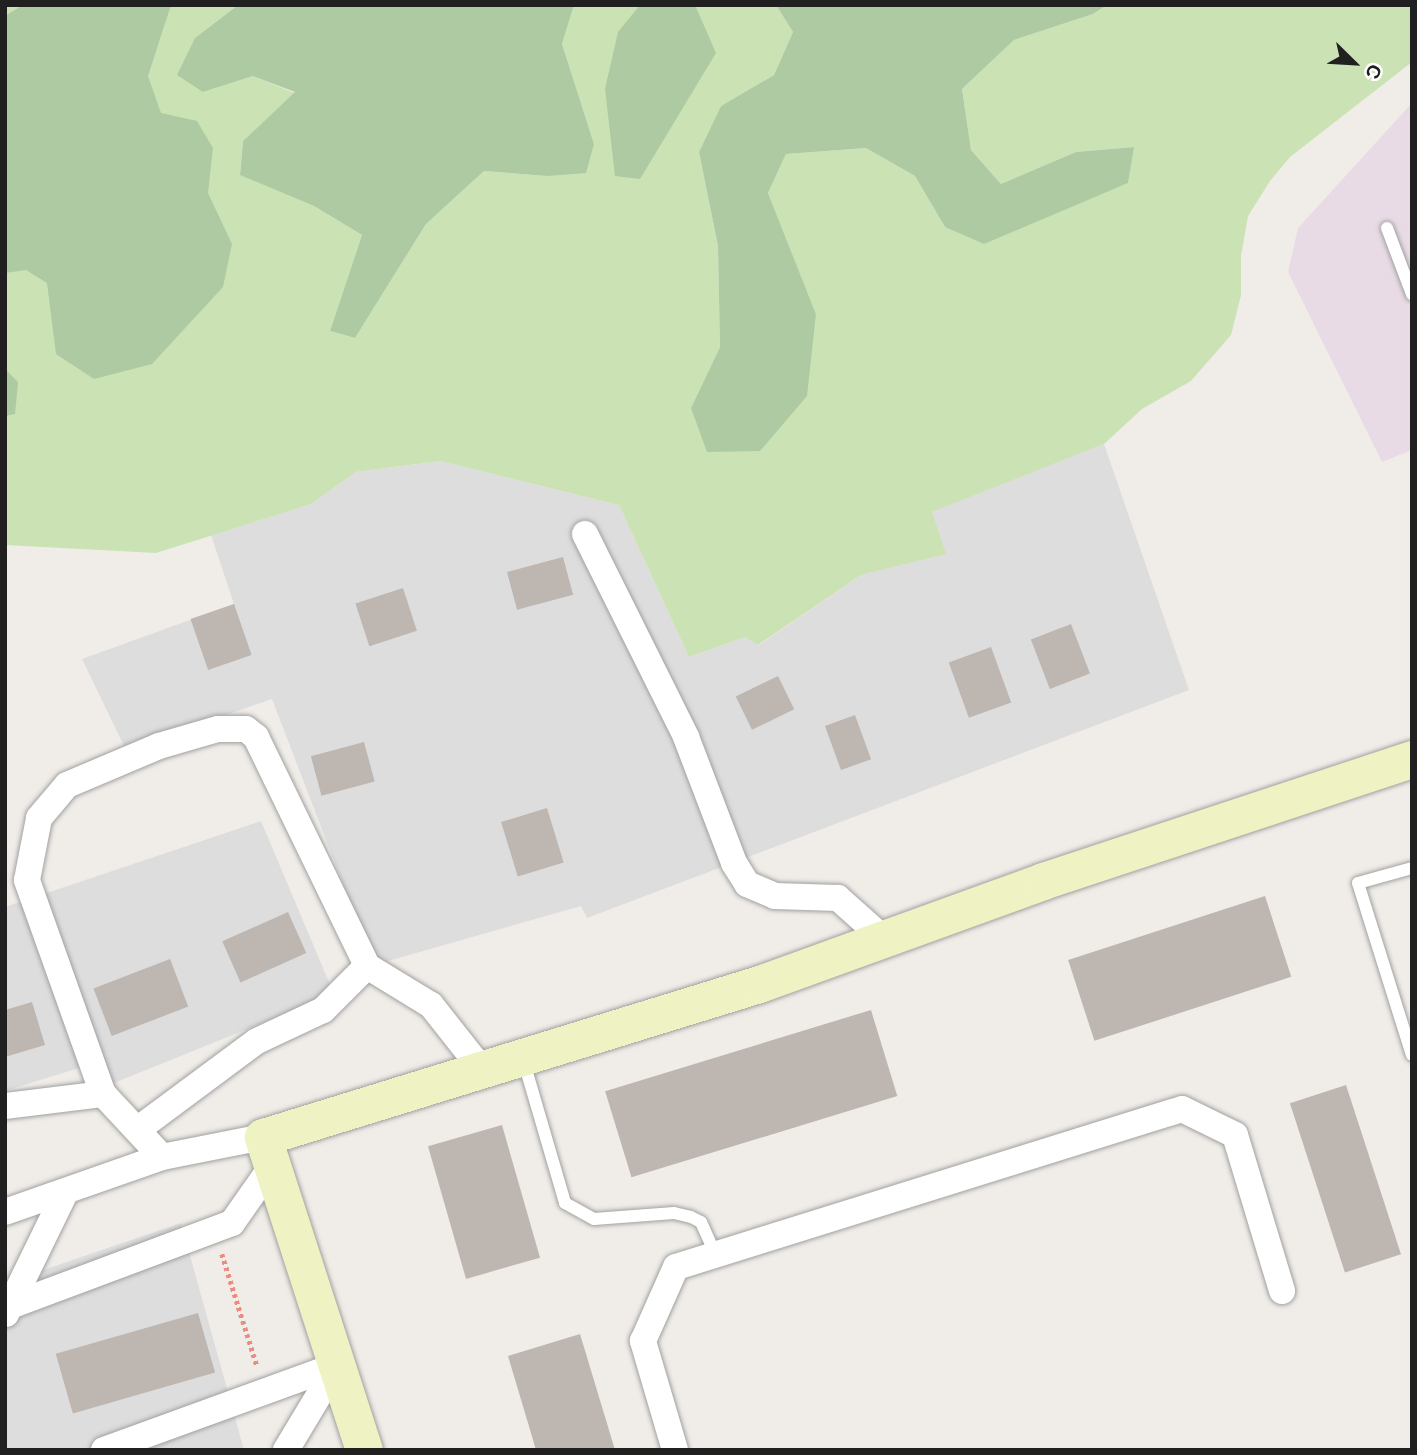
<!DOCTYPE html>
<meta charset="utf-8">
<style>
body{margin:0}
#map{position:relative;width:1417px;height:1455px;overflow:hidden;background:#f0ede8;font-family:"Work Sans",sans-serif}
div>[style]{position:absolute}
.residential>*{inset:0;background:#dedddd}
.industrial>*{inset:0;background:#e8dbe5}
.grass>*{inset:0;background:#cbe3b4}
.forest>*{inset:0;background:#adcaa2}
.building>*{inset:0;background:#bdb6b1;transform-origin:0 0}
.path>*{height:4.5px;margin-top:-2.25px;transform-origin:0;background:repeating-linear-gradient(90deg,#ea8c7f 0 3.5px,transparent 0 7px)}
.roads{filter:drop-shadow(0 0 2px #a1a1a1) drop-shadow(0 0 2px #a1a1a1)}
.lane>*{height:12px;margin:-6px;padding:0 6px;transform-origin:6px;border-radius:6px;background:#fff}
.street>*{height:26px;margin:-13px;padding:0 13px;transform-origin:13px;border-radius:13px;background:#fff}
.secondary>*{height:37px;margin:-18.5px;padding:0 18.5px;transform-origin:18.5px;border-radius:18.5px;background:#eff3c3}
span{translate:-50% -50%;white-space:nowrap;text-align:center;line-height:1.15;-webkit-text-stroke:7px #fff;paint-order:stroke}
.frame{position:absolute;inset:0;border:7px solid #202020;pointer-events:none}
.north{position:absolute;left:1319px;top:28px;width:70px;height:70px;-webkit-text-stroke:5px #fff;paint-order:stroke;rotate:114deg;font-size:19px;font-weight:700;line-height:28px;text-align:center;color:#202020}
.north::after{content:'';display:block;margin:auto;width:24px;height:32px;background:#202020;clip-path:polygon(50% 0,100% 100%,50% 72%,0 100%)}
</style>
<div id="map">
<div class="residential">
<i style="clip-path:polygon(1104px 444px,1189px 690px,587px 918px,581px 906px,374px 965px,272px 699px,126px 750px,82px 659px,234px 604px,211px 535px,311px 504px,356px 472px,440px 461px,619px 505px,689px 657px,745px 637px,759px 645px,861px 575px,945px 554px,931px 512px)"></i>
<i style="clip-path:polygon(261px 821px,334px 994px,104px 1087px,95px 1063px,5px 1091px,5px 907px)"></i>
<i style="clip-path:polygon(181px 1223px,244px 1450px,5px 1450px,5px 1283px)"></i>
</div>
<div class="industrial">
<i style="clip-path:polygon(1412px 103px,1412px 450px,1382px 462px,1288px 272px,1298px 228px)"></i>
</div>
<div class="grass">
<i style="clip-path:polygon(5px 5px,238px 5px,195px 38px,203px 92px,253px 76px,295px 93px,243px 141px,240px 174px,314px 206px,362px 235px,330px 331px,355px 338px,426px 224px,484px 171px,547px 176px,594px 144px,562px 44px,574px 5px,776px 5px,793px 32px,774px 75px,721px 106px,699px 152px,718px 246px,720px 347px,691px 408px,816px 314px,768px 193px,786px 154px,866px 148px,915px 176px,945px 227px,1060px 211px,1128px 183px,1133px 147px,1076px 152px,1001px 184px,971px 150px,962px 89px,1014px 40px,1093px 14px,1107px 5px,1412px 5px,1412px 62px,1290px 157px,1270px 181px,1248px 216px,1241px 256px,1241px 295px,1231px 335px,1191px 381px,1142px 409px,1104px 444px,932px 512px,946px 554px,861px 575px,758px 645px,745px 637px,689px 657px,619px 505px,440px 461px,356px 472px,311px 504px,156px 553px,5px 545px)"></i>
</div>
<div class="forest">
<i style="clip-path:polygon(23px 5px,171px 5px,148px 76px,161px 113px,197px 121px,213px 148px,208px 193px,232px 244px,223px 287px,152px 364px,94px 379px,56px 354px,47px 283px,26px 270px,5px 273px,5px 16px)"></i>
<i style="clip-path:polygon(238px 5px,574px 5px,562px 44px,594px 144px,586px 173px,547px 176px,484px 171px,426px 224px,355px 338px,330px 331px,362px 235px,314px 206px,240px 175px,243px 141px,295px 92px,253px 76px,203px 92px,177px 75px,195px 38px)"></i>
<i style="clip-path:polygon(640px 5px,695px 5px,716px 53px,640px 179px,615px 176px,605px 89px,618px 32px)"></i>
<i style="clip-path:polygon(776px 5px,1107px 5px,1093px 14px,1014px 40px,962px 89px,971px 150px,1001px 184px,1076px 152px,1134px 147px,1128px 183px,984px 244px,945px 227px,915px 176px,866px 148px,786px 154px,768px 193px,816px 314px,807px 396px,760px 451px,707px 452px,691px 408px,720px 347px,718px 246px,699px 152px,721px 106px,774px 75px,793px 32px)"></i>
<i style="clip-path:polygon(5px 369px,18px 382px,15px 414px,5px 416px)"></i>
</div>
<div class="building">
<i style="left:563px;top:557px;width:39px;height:58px;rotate:75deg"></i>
<i style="left:403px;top:588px;width:45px;height:50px;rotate:72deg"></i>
<i style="left:234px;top:604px;width:54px;height:46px;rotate:71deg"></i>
<i style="left:1071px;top:624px;width:53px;height:43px;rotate:69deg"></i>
<i style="left:991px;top:647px;width:59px;height:45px;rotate:70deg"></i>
<i style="left:778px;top:676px;width:37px;height:47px;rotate:64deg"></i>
<i style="left:855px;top:715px;width:47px;height:32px;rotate:70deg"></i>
<i style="left:364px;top:742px;width:41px;height:55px;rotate:75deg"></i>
<i style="left:547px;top:808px;width:57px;height:48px;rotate:73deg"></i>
<i style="left:1265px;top:896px;width:85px;height:207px;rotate:72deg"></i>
<i style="left:288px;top:912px;width:45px;height:72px;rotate:66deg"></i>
<i style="left:170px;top:959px;width:51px;height:82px;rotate:69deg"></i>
<i style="clip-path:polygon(32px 1002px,45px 1045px,5px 1057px,5px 1010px)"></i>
<i style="left:871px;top:1010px;width:90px;height:278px;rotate:73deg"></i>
<i style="left:1346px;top:1085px;width:178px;height:59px;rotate:72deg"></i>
<i style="left:502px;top:1125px;width:138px;height:77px;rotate:74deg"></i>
<i style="left:198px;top:1313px;width:62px;height:148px;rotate:74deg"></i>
<i style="clip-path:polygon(580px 1334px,615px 1450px,536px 1450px,508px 1356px)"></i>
</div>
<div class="path">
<i style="left:222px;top:1254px;width:117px;rotate:72.6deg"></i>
</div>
<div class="roads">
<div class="lane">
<i style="left:1387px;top:228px;width:71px;rotate:69.3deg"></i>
<i style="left:1412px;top:868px;width:56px;rotate:164.5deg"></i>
<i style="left:1358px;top:883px;width:180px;rotate:72.6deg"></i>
<i style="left:523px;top:1059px;width:150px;rotate:73.7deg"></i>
<i style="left:565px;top:1203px;width:33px;rotate:29deg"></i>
<i style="left:594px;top:1219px;width:80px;rotate:-4.3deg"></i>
<i style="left:674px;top:1213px;width:17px;rotate:13deg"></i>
<i style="left:691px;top:1217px;width:11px;rotate:27deg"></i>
<i style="left:701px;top:1222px;width:36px;rotate:66deg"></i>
</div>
<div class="street">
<i style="left:585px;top:534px;width:227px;rotate:63.5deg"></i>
<i style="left:686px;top:737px;width:135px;rotate:69.1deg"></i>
<i style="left:734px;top:863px;width:25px;rotate:58deg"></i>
<i style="left:747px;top:884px;width:30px;rotate:23deg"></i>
<i style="left:775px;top:896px;width:63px;rotate:1.8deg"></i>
<i style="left:838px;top:898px;width:62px;rotate:41.7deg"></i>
<i style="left:5px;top:1106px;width:99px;rotate:-7deg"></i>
<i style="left:137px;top:1130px;width:149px;rotate:-36.6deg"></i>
<i style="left:257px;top:1041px;width:73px;rotate:-25.2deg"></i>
<i style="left:323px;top:1010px;width:62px;rotate:-45deg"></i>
<i style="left:162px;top:1157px;width:86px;rotate:-133.1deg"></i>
<i style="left:103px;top:1094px;width:227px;rotate:-109.6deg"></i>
<i style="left:27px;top:880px;width:63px;rotate:-79deg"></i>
<i style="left:39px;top:818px;width:43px;rotate:-49.7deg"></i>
<i style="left:67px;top:785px;width:100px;rotate:-23deg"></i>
<i style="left:159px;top:746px;width:61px;rotate:-16.1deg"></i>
<i style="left:218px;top:729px;width:28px"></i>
<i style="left:246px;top:729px;width:13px;rotate:39deg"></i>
<i style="left:256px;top:737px;width:254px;rotate:64.1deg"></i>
<i style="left:367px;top:966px;width:75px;rotate:31.4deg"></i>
<i style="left:431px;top:1005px;width:85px;rotate:51.7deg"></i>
<i style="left:5px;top:1212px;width:166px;rotate:-19.3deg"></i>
<i style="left:162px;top:1157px;width:103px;rotate:-11.2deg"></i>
<i style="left:10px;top:1306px;width:237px;rotate:-20.5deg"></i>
<i style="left:232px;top:1223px;width:70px;rotate:-54.9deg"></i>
<i style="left:6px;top:1314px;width:135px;rotate:-64deg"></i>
<i style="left:104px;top:1450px;width:248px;rotate:-20deg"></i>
<i style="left:286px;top:1450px;width:99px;rotate:-59deg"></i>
<i style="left:675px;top:1450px;width:114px;rotate:-106.4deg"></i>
<i style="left:643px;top:1341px;width:81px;rotate:-66deg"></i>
<i style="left:676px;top:1267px;width:530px;rotate:-17.34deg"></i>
<i style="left:1182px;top:1109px;width:59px;rotate:26.1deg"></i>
<i style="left:1235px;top:1135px;width:163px;rotate:73.2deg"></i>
</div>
<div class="secondary">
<i style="left:364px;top:1450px;width:329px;rotate:-107.9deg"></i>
<i style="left:263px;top:1137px;width:519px;rotate:-17.14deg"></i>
<i style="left:759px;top:984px;width:302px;rotate:-19.9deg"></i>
<i style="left:1043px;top:881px;width:389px;rotate:-18.3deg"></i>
</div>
</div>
<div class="frame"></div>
<div class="north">С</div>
</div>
